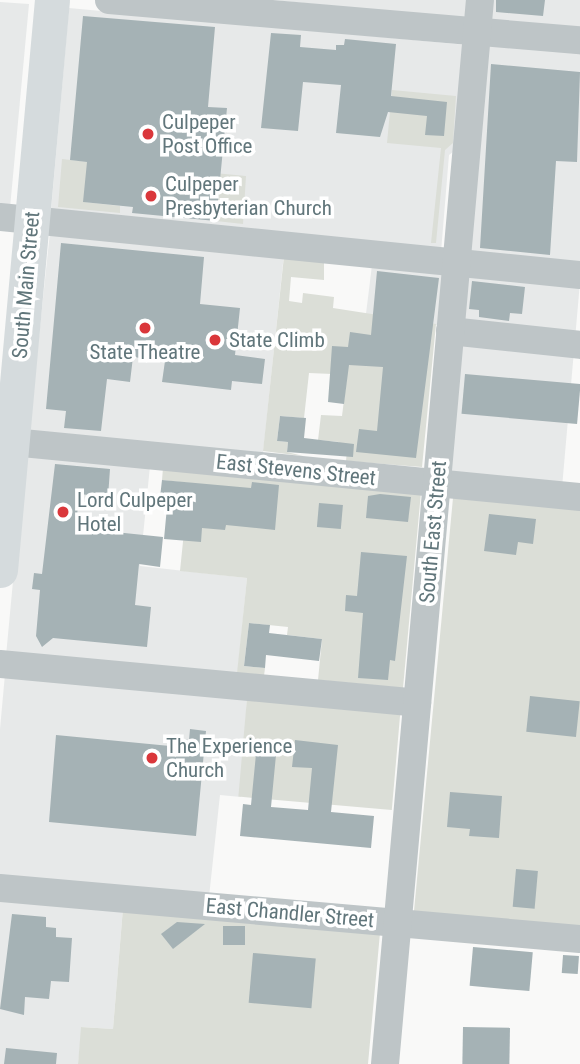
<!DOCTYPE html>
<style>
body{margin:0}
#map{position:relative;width:580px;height:1064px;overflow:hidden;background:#f9f9f8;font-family:"Roboto Condensed",sans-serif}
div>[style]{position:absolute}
.built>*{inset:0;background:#e7e9e9;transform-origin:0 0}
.green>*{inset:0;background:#dbded7;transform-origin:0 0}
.building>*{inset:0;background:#a5b2b5;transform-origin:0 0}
.minor>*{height:28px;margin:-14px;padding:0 14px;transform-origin:14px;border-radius:14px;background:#bec5c7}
.major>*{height:35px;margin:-17.5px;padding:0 17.5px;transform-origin:17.5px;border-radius:17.5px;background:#d5dbdd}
.dots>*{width:19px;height:19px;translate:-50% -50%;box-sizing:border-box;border:4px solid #fff;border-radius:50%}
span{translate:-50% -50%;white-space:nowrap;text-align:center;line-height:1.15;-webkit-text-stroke:7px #fff;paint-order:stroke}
.poi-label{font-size:21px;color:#61767b}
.left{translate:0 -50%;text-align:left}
.street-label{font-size:21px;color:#61767b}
</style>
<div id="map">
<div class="built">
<i style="clip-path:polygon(273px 0,470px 0,468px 19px)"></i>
<i style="clip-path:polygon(488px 0,580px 0,580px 27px,486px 20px)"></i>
<i style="clip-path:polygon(0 2px,29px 4px,10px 208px,0 207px)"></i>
<i style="clip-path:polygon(69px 8px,467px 45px,458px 148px,449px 155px,441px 252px,51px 211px)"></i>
<i style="clip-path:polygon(486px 44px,580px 51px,580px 262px,466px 252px)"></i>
<i style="left:50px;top:232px;width:235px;height:201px;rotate:6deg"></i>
<i style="left:372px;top:265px;width:75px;height:52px;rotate:7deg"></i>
<i style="left:465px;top:277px;width:115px;height:200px;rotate:5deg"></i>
<i style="clip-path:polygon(25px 453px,150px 466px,140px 566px,247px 578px,237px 679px,6px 656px)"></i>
<i style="clip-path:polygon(5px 674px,247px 698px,241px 797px,220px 795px,209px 897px,0 876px,0 729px)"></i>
<i style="clip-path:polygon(0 898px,123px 908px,113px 1029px,82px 1027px,78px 1064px,0 1064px)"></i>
</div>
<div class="green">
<i style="clip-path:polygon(392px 90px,456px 96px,453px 143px,445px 150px,436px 243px,431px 243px,441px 148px,387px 143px)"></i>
<i style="clip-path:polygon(62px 159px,88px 162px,84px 202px,120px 206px,120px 213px,58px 207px)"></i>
<i style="clip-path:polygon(140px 166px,246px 176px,243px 224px,216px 221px)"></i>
<i style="clip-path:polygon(284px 256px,324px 260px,324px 280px,291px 277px,289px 301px,302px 303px,303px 293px,334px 297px,333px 308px,436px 324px,422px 467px,346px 461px,347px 450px,338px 449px,339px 442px,318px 440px,321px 415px,342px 416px,347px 376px,332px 374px,309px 373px,304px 418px,280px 416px,277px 441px,288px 442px,287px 452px,303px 456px,263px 451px)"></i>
<i style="clip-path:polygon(163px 468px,421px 492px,403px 688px,318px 680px,322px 639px,287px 635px,288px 627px,249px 623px,244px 666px,265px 668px,264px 676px,237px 673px,247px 578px,180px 571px,189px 483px,162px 480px)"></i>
<i style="clip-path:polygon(453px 498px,580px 509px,580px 926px,414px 911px)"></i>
<i style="left:247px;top:698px;width:154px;height:99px;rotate:5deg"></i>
<i style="clip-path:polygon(123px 908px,380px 933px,368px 1064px,78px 1064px,81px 1027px,113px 1029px)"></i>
</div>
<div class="building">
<i style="clip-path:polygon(496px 0,545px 0,543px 16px,496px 12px)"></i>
<i style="clip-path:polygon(83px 16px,215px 27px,208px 107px,227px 108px,216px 221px,132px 213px,133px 207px,83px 202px,87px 162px,70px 160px)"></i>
<i style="clip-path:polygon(271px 33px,301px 35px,300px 47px,336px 50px,336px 45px,344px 45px,345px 39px,396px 44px,391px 96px,447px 102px,444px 136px,425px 135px,427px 116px,388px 112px,380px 137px,336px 133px,341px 85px,303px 82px,298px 131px,261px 128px)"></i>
<i style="clip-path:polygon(491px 64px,580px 72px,577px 162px,556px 161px,550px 255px,480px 248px)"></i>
<i style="clip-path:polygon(61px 243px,204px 257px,200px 304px,240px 308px,235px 355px,265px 359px,262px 384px,232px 381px,231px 390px,162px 382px,165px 361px,133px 357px,130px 382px,107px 379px,101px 431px,64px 428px,66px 411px,46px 409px)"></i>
<i style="clip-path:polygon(377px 271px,439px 278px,416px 458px,356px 452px,359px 429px,377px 431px,383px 367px,349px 365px,344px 404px,328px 402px,332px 346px,348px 347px,350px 332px,371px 335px)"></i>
<i style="clip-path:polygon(472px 281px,525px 287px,522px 314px,510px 313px,509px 321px,479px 317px,479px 310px,469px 309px)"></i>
<i style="left:465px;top:374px;width:116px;height:40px;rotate:5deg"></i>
<i style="clip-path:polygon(280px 416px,306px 418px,304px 438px,354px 444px,353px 457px,287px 452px,288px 442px,277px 441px)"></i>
<i style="clip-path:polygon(55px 464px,110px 469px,108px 497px,79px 494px,76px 528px,163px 537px,160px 567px,139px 564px,135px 605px,151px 607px,147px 647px,53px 638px,42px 647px,36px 636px,40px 590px,32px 589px,34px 573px,42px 574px)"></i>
<i style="clip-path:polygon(162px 480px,251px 488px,252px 482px,279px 485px,275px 530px,226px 525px,225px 530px,202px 528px,201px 542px,164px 539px,167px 507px,159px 506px)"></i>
<i style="clip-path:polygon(380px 494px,411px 497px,408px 522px,366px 518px,368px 496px)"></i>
<i style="left:319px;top:503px;width:24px;height:24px;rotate:5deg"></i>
<i style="clip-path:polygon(489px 514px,536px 519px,533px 544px,518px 542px,516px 555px,484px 551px)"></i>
<i style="clip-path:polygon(361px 552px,407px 556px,395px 661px,390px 660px,388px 680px,358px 678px,363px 613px,345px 611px,346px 595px,357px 596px)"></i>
<i style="clip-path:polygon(249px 623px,270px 625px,269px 633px,322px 639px,319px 661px,266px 655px,265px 668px,244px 666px)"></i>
<i style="left:530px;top:696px;width:50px;height:36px;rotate:6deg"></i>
<i style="clip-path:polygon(190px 729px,206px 731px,196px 836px,49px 822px,56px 735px,170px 746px,171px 738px,189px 740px)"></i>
<i style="clip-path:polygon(295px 740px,338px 745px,331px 812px,374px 816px,371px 848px,240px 836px,243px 804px,251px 805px,256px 754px,276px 755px,271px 807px,308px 810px,312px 768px,292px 767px)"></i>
<i style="clip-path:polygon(450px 792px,502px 796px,499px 838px,469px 836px,470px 829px,447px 827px)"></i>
<i style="left:516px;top:869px;width:22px;height:38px;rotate:5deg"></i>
<i style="clip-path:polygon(12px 914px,46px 917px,46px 927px,56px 928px,56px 937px,72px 938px,69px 982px,51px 981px,49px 999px,25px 997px,24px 1015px,0 1009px)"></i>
<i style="clip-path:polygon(177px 922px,205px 924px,173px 949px,161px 934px)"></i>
<i style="left:223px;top:926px;width:22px;height:19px"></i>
<i style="left:473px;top:947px;width:60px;height:39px;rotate:5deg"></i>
<i style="left:253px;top:953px;width:63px;height:50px;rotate:5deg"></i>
<i style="left:563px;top:955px;width:16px;height:18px;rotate:4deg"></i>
<i style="left:463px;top:1027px;width:47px;height:37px;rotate:1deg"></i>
<i style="clip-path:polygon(6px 1048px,57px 1053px,56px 1064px,4px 1064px)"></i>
</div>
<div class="minor">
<i style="left:109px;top:0;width:473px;rotate:4.9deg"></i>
<i style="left:0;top:217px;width:583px;rotate:5.71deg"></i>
<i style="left:450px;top:331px;width:131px;rotate:6.1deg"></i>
<i style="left:12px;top:442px;width:571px;rotate:5.53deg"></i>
<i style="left:0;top:664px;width:419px;rotate:5.3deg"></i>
<i style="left:0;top:888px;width:582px;rotate:5.03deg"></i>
<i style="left:385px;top:1064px;width:1068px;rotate:-84.9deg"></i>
</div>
<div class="major">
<i style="left:0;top:570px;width:572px;rotate:-84.79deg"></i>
</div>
<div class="dots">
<i style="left:148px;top:134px;background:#da373b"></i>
<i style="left:151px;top:196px;background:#da373b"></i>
<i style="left:145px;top:328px;background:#da373b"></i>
<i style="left:215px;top:340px;background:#da373b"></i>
<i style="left:63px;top:512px;background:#da373b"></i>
<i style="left:152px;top:758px;background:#da373b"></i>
</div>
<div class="poi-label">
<span class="left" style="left:162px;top:134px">Culpeper<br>Post Office</span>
<span class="left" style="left:165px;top:196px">Culpeper<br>Presbyterian Church</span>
<span class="left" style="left:229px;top:340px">State Climb</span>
<span style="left:145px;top:352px">State Theatre</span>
<span class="left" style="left:77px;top:512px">Lord Culpeper<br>Hotel</span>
<span class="left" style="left:166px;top:758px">The Experience<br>Church</span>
</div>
<div class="street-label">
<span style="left:26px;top:285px;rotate:-85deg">South Main Street</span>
<span style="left:296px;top:470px;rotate:6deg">East Stevens Street</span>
<span style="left:433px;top:532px;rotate:-85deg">South East Street</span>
<span style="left:290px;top:913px;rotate:5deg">East Chandler Street</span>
</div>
</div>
